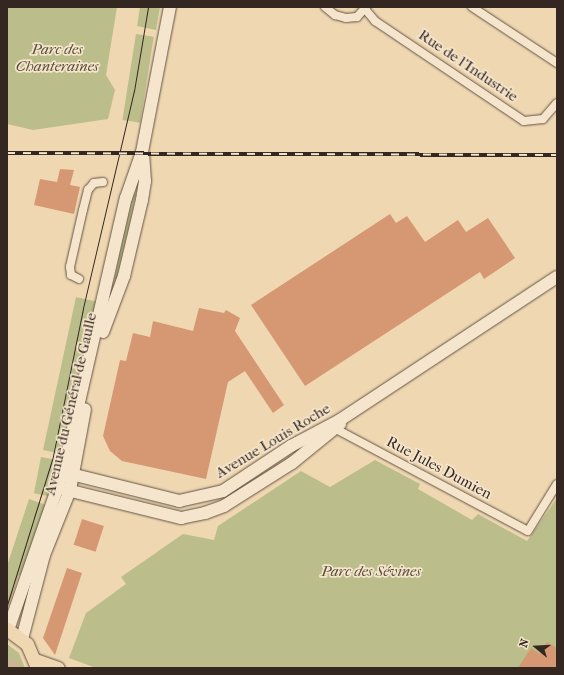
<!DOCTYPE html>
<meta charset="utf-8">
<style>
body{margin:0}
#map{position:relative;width:564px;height:675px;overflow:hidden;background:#efd7b1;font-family:"IM FELL French Canon",serif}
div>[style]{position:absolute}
.green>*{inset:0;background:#bbbe8a;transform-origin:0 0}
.building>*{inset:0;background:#d69873;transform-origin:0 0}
.trunk-tunnel>*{height:14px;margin-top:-7px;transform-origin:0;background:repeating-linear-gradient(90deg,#cab494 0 14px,transparent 0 21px)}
.roads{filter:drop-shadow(0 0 1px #635345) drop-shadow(0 0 1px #635345)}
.minor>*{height:8px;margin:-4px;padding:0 4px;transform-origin:4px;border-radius:4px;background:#f5e5cc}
.secondary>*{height:12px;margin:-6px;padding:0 6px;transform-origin:6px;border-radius:6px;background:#f5e5cc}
.primary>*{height:13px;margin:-6.5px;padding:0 6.5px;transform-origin:6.5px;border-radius:6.5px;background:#efd7b1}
.tram>*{height:1px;margin:-0.5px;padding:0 0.5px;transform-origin:0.5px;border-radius:0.5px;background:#342721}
.rail>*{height:4px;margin-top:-2px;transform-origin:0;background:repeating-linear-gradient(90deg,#f5e5cc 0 8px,#342721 0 16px);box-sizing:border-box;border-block:1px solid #342721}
span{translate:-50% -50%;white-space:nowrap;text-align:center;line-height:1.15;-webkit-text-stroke:3.5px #f5e5cc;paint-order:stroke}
.park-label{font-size:15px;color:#564d3b;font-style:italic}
.street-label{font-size:15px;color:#342721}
.frame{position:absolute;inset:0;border:8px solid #342721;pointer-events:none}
.north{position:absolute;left:516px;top:627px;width:40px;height:40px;-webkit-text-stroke:3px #f5e5cc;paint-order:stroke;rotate:288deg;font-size:11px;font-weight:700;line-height:16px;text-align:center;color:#342721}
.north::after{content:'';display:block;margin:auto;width:14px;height:18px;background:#342721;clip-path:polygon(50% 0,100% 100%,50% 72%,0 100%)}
</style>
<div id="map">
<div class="green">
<i style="clip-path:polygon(7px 7px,117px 7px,106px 75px,115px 90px,108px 119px,33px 130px,7px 124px)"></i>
<i style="clip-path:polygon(140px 7px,160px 7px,156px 30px,137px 26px)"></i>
<i style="left:136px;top:34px;width:18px;height:87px;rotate:9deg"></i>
<i style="left:136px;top:194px;width:87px;height:5px;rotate:101deg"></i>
<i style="clip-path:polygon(76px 297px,98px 302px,62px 454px,43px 450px)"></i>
<i style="left:41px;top:457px;width:20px;height:37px;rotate:11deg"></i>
<i style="clip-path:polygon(375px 460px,420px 484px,418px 489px,472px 520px,478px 514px,527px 541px,557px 498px,557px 668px,96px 668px,69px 658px,86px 613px,126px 584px,121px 577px,183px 534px,214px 540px,218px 526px,301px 471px,330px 487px)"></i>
<i style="clip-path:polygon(29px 499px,49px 506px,25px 577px,19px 575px,8px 607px,7px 566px)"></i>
<i style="clip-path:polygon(7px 644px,19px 653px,25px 668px,7px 668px)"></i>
</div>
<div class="building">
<i style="clip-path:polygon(60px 169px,74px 170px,70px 185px,80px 187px,74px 214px,34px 205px,40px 179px,57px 182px)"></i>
<i style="clip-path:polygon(390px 214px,396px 223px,407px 216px,425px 242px,458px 220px,466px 232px,488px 218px,515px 258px,484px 279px,480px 272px,305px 386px,251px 305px)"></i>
<i style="clip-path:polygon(199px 308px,224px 313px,226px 310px,240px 318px,235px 331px,284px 405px,273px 413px,245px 371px,228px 382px,206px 479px,122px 461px,110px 451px,103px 436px,120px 360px,126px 361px,133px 333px,150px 337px,153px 321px,193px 331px)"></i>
<i style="left:82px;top:519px;width:23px;height:27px;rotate:18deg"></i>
<i style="clip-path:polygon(67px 568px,82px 573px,55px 655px,43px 638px)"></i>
<i style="clip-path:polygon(547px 642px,557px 648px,557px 668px,518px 668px,531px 648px,540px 654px)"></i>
</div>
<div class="trunk-tunnel">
<i style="left:7px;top:664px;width:12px;rotate:20deg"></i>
</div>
<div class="roads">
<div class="minor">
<i style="left:325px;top:7px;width:13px;rotate:39deg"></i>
<i style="left:335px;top:15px;width:11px;rotate:15deg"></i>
<i style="left:346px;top:18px;width:11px;rotate:-5deg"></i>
<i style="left:357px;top:17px;width:13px;rotate:-48deg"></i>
<i style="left:472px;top:7px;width:102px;rotate:33.4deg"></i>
<i style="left:365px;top:9px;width:16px;rotate:50deg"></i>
<i style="left:375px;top:21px;width:179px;rotate:33.9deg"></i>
<i style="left:524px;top:121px;width:19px;rotate:-6deg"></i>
<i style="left:543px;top:119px;width:21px;rotate:-49deg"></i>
<i style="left:79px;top:279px;width:9px;rotate:-153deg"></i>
<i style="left:71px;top:275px;width:8px;rotate:-97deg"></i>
<i style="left:70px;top:267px;width:58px;rotate:-77.2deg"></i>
<i style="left:83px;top:210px;width:21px;rotate:-76deg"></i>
<i style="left:88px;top:190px;width:9px;rotate:-49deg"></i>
<i style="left:94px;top:183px;width:9px;rotate:-6deg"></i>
<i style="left:336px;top:429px;width:217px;rotate:28deg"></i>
<i style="left:528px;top:531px;width:55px;rotate:-58.3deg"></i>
</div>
<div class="secondary">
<i style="left:103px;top:332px;width:60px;rotate:-69.4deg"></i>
<i style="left:124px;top:276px;width:78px;rotate:-76.7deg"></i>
<i style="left:142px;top:200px;width:19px;rotate:-81deg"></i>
<i style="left:145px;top:181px;width:26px;rotate:-94deg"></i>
<i style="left:63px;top:472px;width:120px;rotate:14deg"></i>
<i style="left:179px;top:501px;width:45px;rotate:-12.8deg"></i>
<i style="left:223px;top:491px;width:82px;rotate:-33.5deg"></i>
<i style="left:291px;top:446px;width:55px;rotate:-28deg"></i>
<i style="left:340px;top:420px;width:260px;rotate:-33.4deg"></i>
<i style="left:63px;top:489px;width:122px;rotate:13.8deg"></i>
<i style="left:181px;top:518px;width:25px;rotate:-12deg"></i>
<i style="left:205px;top:513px;width:20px;rotate:-20deg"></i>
<i style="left:224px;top:506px;width:80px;rotate:-32.3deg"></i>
<i style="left:292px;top:463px;width:62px;rotate:-39.1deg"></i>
<i style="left:8px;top:630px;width:167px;rotate:-70.8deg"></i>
<i style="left:63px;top:472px;width:281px;rotate:-77.1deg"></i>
<i style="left:126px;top:198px;width:49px;rotate:-70.8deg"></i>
<i style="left:142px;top:152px;width:148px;rotate:-79.1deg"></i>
<i style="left:22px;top:639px;width:87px;rotate:-75.3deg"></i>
<i style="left:44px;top:555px;width:70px;rotate:-68.2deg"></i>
<i style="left:70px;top:490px;width:82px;rotate:-79.5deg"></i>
</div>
<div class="primary">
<i style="left:7px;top:629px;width:25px;rotate:37deg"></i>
<i style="left:27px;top:644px;width:26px;rotate:67deg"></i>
<i style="left:35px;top:660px;width:24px;rotate:19deg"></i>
</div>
</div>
<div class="tram">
<i style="left:7px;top:605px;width:156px;rotate:-72.8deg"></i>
<i style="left:53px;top:456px;width:151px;rotate:-78.5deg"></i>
<i style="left:83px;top:308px;width:223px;rotate:-76.8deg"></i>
<i style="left:134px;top:91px;width:85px;rotate:-80.5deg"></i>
</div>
<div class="rail">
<i style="left:7px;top:153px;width:550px;rotate:0.21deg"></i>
</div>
<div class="park-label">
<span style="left:57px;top:58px">Parc des<br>Chanteraines</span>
<span style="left:371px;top:572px">Parc des Sévines</span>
</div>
<div class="street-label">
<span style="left:468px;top:66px;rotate:34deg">Rue de l'Industrie</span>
<span style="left:71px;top:404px;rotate:-77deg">Avenue du Général de Gaulle</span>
<span style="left:273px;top:441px;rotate:-31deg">Avenue Louis Roche</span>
<span style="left:439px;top:468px;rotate:28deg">Rue Jules Dumien</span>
</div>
<div class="frame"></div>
<div class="north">N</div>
</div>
